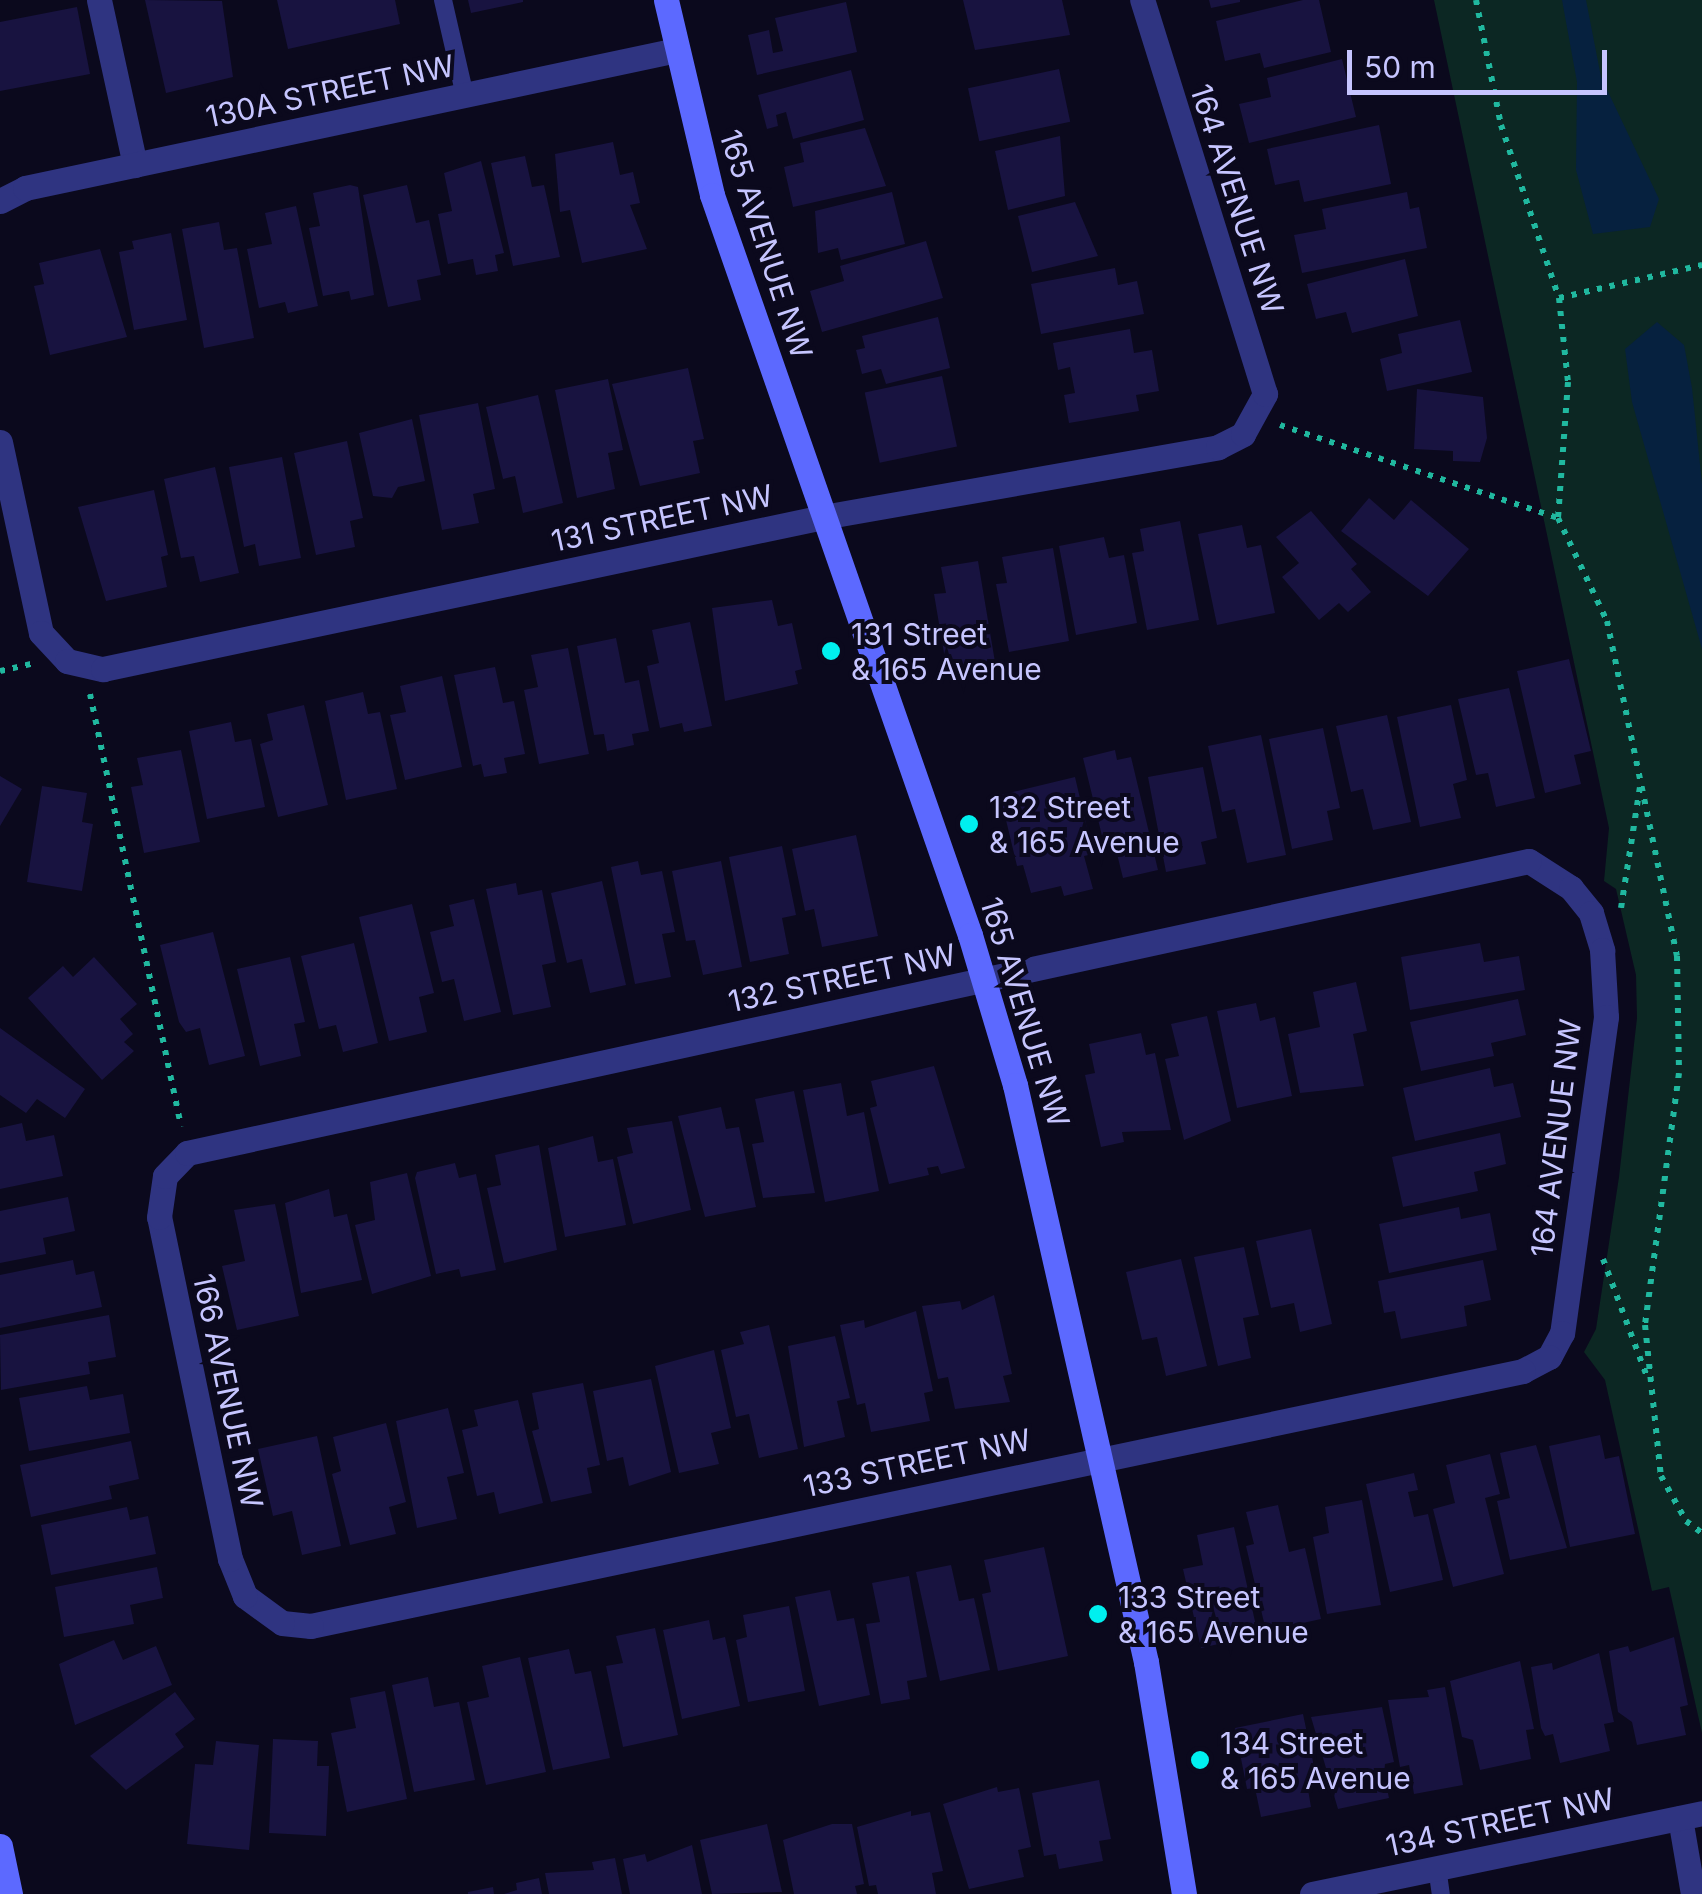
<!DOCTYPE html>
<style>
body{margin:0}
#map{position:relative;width:1702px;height:1894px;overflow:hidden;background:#0b091d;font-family:Inter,sans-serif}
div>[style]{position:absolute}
.green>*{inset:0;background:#0c2723}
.water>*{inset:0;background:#06213f}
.building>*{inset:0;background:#181340;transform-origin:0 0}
.path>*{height:6px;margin-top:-3px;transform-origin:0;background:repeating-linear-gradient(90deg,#20b89f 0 5px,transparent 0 13px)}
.lane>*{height:18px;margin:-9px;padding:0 9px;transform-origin:9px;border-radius:9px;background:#2f3481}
.street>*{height:25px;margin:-12.5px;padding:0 12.5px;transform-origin:12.5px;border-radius:12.5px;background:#2f3481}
.secondary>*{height:25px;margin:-12.5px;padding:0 12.5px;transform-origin:12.5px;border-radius:12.5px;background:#5c69ff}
.dots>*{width:28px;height:28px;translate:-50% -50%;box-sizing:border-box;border:5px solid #0b091d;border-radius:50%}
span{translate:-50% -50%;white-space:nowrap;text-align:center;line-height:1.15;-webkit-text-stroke:8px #0b091d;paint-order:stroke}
.street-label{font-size:30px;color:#c6c5ff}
.poi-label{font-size:30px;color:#c6c5ff}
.left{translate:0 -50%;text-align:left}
.scale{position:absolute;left:1347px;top:50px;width:260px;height:45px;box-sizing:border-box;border:5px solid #c6c5ff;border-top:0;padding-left:12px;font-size:30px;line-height:35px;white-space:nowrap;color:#c6c5ff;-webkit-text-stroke:8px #0b091d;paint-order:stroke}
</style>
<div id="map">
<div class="green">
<i style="clip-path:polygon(1434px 0,1702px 0,1702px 1733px,1669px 1587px,1652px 1591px,1605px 1380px,1584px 1352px,1596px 1329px,1619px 1177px,1637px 1018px,1636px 975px,1616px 889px,1604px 881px,1609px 828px)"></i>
</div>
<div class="water">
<i style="clip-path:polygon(1562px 0,1586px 0,1601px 77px,1659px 199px,1650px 227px,1593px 234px,1576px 170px,1577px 82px)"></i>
<i style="clip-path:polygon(1657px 322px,1684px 345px,1692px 388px,1702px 484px,1702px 649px,1632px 402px,1625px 349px)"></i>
</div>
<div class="building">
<i style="clip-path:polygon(145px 0,222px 1px,233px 77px,166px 93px)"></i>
<i style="clip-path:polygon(277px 0,395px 0,400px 24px,288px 49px)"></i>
<i style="clip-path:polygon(468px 0,523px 0,523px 2px,471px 13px)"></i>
<i style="clip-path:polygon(963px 0,1062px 0,1070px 35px,975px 50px)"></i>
<i style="clip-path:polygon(1209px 0,1240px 0,1240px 2px,1211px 8px)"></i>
<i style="clip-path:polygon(1303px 0,1319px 0,1331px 52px,1264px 68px,1260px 53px,1225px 61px,1216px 21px)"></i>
<i style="clip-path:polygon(846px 2px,857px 52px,757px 75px,748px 35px,769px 30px,773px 53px,783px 51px,775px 18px)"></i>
<i style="clip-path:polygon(77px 7px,90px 74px,0 91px,0 22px)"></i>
<i style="clip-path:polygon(1342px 59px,1356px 117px,1249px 143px,1239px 104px,1271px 97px,1267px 78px)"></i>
<i style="left:1059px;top:69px;width:54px;height:93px;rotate:78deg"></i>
<i style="clip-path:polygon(851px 70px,864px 120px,793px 139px,786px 112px,776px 115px,778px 126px,767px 129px,758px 95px)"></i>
<i style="clip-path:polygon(1379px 125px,1391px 184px,1304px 202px,1299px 180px,1275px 185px,1267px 149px)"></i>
<i style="clip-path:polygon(865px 128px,886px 186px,793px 207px,784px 167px,804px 162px,800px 143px)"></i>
<i style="clip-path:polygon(1060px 136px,1065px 196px,1008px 210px,995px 151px)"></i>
<i style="clip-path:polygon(613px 142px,620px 175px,633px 172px,640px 203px,630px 205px,647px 249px,582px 263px,570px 210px,560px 212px,555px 154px)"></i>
<i style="clip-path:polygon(525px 156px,532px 187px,544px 185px,560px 257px,513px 266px,491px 163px)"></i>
<i style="clip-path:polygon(481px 161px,504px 253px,495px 255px,498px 271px,476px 275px,473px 259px,448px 264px,438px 214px,452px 211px,444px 173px)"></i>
<i style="clip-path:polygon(350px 185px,358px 187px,374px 295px,351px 300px,349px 291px,323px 296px,309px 228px,320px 226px,313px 193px)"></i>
<i style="clip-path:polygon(407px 185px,416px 223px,429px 220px,441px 275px,417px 280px,421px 300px,388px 307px,363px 195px)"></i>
<i style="clip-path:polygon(892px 192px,905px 244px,841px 260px,838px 248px,818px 253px,815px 211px)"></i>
<i style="clip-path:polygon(1407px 192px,1410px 209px,1419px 207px,1427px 248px,1302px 273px,1294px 235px,1326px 229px,1322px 209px)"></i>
<i style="clip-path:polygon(1075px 202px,1098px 256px,1032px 272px,1018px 216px)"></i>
<i style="clip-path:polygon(296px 206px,318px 306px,288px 313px,285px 302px,259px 308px,247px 249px,272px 244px,265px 213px)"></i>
<i style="clip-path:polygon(219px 222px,224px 250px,237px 248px,254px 338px,204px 348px,182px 229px)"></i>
<i style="clip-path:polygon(171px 233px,187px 320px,134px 330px,119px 252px,134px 249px,132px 241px)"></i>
<i style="clip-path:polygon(926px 241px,943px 298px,822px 332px,810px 291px,844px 281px,840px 266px)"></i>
<i style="clip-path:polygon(100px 249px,127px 337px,50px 355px,34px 286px,44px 284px,39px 263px)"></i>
<i style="clip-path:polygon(1405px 259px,1418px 316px,1352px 333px,1346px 312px,1316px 319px,1307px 284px)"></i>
<i style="clip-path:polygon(1115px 268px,1118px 285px,1137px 281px,1144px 314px,1041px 334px,1031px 284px)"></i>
<i style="clip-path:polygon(938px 317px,950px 368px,886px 384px,881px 369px,862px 374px,856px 350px,865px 348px,862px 336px)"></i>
<i style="clip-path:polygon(1460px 320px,1472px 372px,1387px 391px,1380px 359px,1402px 353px,1398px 334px)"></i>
<i style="clip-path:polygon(1130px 329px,1134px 353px,1152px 350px,1159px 391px,1136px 395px,1139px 411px,1069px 423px,1064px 395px,1075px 393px,1070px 367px,1058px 370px,1053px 343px)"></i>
<i style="clip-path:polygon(688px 368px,704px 439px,693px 441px,700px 473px,640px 486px,612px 384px)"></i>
<i style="left:942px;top:376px;width:72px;height:79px;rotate:78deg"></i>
<i style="clip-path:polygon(608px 379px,623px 450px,608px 453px,615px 489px,577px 498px,555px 390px)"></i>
<i style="clip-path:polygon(1417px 389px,1483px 397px,1487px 438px,1480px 462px,1453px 461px,1453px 451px,1414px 449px)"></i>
<i style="clip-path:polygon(538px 395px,563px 503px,523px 513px,515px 476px,503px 479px,486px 407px)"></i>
<i style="clip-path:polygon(478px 403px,495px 489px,473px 494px,479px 523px,442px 530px,419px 415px)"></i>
<i style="clip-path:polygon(412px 419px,425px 481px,398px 487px,392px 498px,373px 496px,359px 433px)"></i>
<i style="clip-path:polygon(347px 441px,363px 518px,350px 521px,355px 547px,316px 555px,294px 453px)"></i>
<i style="clip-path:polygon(282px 457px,301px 558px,259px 566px,255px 544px,244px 547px,229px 467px)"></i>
<i style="clip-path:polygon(215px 467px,239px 573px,200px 582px,194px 556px,181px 558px,164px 479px)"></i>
<i style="clip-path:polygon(154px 490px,168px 555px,161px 557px,167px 587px,106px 601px,78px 507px)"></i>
<i style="clip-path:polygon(1369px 498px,1394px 520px,1411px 500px,1469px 549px,1428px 596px,1341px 531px)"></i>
<i style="clip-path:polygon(1311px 511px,1357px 564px,1351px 569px,1371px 592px,1348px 612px,1339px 603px,1319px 620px,1282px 577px,1299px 563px,1276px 537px)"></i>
<i style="clip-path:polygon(1180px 521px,1199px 620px,1147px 630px,1132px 553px,1144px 551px,1140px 529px)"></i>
<i style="clip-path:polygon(1242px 525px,1247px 548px,1261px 545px,1275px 613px,1217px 625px,1198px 534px)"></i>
<i style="clip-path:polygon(1104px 537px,1109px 558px,1124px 555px,1137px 623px,1076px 635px,1059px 546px)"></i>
<i style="clip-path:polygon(1053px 548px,1069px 641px,1009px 652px,996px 584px,1007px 583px,1002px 557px)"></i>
<i style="clip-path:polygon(978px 561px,997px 674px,959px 680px,956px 663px,946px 665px,934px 594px,946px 593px,941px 567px)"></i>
<i style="clip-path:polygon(772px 600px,778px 626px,792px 623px,802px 669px,795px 671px,798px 684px,725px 701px,712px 608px)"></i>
<i style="clip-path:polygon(690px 622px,712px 726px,684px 732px,682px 723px,660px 728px,647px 666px,659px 663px,652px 630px)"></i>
<i style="clip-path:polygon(616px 638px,625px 683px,639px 680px,649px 731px,632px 734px,634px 745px,607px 751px,604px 734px,594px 735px,577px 646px)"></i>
<i style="clip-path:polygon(568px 648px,589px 754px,539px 764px,524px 690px,538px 687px,531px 655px)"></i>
<i style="clip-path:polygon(1569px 659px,1591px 751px,1574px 755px,1581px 784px,1545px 793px,1517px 671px)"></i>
<i style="clip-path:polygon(495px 667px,503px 703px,514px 701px,525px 754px,504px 758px,507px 773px,484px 777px,481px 764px,473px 766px,454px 675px)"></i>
<i style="clip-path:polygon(442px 676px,462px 767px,405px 780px,390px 715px,406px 712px,400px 686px)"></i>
<i style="clip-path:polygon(1509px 688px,1535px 798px,1496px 807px,1488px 773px,1476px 775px,1458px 699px)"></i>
<i style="clip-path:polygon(363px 692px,368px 714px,380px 712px,397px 789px,346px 800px,325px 701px)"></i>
<i style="clip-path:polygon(304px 705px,328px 805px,278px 817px,260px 744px,273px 740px,267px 714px)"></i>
<i style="clip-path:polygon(1451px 705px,1467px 780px,1453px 784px,1461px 818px,1420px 827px,1397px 717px)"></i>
<i style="clip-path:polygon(1387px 715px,1411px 822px,1373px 830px,1363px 789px,1351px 792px,1336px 726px)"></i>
<i style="clip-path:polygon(231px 722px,235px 742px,251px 739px,265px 807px,207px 819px,189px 731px)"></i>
<i style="clip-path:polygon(1323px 728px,1340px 808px,1327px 811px,1333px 840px,1292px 849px,1269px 739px)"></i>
<i style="clip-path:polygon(1261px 735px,1286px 855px,1247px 863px,1235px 809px,1222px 812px,1208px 746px)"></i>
<i style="clip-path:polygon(181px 750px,200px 842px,144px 853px,131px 787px,143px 785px,137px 758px)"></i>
<i style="clip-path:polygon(1115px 750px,1117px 760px,1131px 757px,1158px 870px,1123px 878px,1114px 842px,1104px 844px,1083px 758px)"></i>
<i style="clip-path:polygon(1203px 767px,1217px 838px,1201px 842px,1206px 864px,1166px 872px,1148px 777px)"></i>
<i style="clip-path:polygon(0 776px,22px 789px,0 826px)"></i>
<i style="clip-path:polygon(1075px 777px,1093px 854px,1084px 856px,1093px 889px,1064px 896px,1061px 886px,1031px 893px,1023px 865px,1017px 866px,1000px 795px)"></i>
<i style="clip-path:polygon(42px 786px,87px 793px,82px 822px,93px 824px,82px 891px,27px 882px)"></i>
<i style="clip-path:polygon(856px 835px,878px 936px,822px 947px,814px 909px,805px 911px,792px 849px)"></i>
<i style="clip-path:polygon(782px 846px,796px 915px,782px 918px,789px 954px,750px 962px,729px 857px)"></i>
<i style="clip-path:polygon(638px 861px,641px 875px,662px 871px,675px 932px,662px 934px,671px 977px,635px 984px,611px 867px)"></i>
<i style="clip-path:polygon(721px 861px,742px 967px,703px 975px,695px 940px,686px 941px,672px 871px)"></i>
<i style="clip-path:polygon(602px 881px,626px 985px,590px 993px,582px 959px,567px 963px,551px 893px)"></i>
<i style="clip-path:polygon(516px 883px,518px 895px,542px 890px,556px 962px,542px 965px,551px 1007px,513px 1015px,486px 889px)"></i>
<i style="clip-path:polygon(474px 899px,501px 1012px,464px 1021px,454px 979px,442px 982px,430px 932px,454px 926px,449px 905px)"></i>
<i style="clip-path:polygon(412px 904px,434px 993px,419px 997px,427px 1032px,389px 1041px,359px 917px)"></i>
<i style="clip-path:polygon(213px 932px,245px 1056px,209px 1065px,200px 1028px,186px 1032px,179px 1022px,160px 945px)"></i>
<i style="clip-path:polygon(354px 943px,378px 1043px,343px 1052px,336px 1025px,319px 1029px,301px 956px)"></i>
<i style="clip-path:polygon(1480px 943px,1484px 962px,1519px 956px,1525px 990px,1410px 1010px,1401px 957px)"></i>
<i style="clip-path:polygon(94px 957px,137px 1004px,120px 1019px,133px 1034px,124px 1042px,134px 1051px,102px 1080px,28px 998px,63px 966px,73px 977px)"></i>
<i style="clip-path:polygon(290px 957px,305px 1022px,294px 1024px,301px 1056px,260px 1066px,237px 969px)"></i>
<i style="clip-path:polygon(1356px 982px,1367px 1031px,1353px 1034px,1364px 1086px,1300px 1093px,1288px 1034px,1320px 1027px,1313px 992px)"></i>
<i style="clip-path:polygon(1518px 999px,1526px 1035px,1491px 1043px,1494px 1056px,1421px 1071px,1410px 1022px)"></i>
<i style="clip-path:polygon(1256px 1003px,1260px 1021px,1275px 1017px,1292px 1096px,1237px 1108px,1217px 1011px)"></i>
<i style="clip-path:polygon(1207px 1016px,1231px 1121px,1184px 1140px,1165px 1059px,1179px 1056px,1171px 1024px)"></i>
<i style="clip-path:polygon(0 1028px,85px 1089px,65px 1118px,37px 1099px,26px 1113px,0 1095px)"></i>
<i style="clip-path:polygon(1141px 1033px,1146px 1055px,1155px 1053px,1171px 1130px,1122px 1132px,1124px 1142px,1101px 1147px,1085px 1075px,1095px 1073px,1089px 1044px)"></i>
<i style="clip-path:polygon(934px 1066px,965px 1168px,941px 1174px,938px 1166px,927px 1168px,929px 1175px,889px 1184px,870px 1108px,877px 1106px,871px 1081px)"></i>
<i style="clip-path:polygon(1490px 1068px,1494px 1087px,1513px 1083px,1521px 1117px,1415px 1141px,1403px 1088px)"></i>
<i style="clip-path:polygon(841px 1083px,847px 1116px,864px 1112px,879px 1191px,825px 1202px,803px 1090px)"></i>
<i style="clip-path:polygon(794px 1091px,815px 1193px,763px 1198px,752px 1144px,764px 1142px,755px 1099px)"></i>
<i style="clip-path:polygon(721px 1107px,726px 1129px,739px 1127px,756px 1207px,705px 1217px,678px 1116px)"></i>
<i style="clip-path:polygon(672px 1121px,691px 1210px,633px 1224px,617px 1157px,633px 1153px,627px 1128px)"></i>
<i style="clip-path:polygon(22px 1123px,26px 1141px,54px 1135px,63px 1176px,0 1189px,0 1128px)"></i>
<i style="clip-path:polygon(1500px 1133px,1506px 1164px,1474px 1172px,1478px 1191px,1403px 1207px,1392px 1157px)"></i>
<i style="clip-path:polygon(593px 1136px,598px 1162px,613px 1159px,626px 1225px,565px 1237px,548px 1148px)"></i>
<i style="clip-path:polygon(539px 1145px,557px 1250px,504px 1263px,487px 1188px,501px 1185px,495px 1155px)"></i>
<i style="clip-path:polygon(455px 1163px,459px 1178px,476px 1174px,496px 1270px,461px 1277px,459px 1269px,436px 1274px,415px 1178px,417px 1172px)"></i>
<i style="clip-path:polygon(407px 1173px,431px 1276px,372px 1294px,355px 1225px,375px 1220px,370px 1182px)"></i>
<i style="clip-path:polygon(329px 1189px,334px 1217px,347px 1214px,362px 1280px,301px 1293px,285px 1203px)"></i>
<i style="clip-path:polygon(68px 1197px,75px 1231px,43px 1238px,46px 1254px,0 1263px,0 1211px)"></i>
<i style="clip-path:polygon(275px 1204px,299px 1316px,237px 1330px,222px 1266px,245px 1261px,234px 1210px)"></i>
<i style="clip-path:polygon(1459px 1207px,1461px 1219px,1490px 1213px,1497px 1250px,1389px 1273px,1379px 1224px)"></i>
<i style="clip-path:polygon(1311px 1229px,1332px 1324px,1300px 1332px,1294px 1303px,1271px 1308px,1256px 1241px)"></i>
<i style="clip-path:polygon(1244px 1247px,1259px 1315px,1243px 1318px,1251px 1358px,1218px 1366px,1194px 1257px)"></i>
<i style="clip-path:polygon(1181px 1259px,1207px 1366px,1166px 1376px,1157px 1337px,1142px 1340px,1126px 1272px)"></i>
<i style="clip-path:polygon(73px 1260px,76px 1275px,94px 1271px,102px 1307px,0 1328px,0 1275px)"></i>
<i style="clip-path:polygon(1483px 1260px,1491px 1300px,1464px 1306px,1467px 1326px,1401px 1339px,1395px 1311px,1384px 1313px,1378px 1281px)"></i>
<i style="clip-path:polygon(994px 1295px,1012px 1374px,1003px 1376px,1010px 1402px,955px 1409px,948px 1377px,938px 1379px,922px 1306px,960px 1301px,962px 1310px)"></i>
<i style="clip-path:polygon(916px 1311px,933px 1391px,924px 1393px,930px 1421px,871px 1432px,865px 1403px,857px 1405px,840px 1325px,864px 1320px,865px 1328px)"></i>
<i style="clip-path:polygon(109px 1315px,116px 1357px,88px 1362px,90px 1374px,1px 1390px,0 1335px)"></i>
<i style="clip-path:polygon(769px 1325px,798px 1449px,759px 1458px,749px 1414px,736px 1417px,721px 1350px,744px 1344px,740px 1332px)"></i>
<i style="clip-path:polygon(835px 1336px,850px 1398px,837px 1401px,845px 1437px,804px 1447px,788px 1346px)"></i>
<i style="clip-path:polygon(714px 1350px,731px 1428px,711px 1433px,719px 1464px,679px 1473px,655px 1366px)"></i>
<i style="clip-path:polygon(651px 1379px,671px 1472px,629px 1486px,623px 1457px,607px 1461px,593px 1391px)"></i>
<i style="clip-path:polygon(583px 1383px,600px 1465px,587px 1468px,592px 1493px,551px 1502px,532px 1431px,539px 1429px,532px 1393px)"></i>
<i style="clip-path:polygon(87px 1386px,90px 1400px,123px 1394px,130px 1433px,29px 1451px,19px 1398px)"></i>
<i style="clip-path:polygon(518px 1400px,543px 1503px,499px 1514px,494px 1492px,477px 1496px,462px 1430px,478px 1426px,474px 1410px)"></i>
<i style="clip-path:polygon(448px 1408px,464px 1473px,447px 1477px,457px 1519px,417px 1528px,396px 1421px)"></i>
<i style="clip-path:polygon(386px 1423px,406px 1502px,389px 1507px,396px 1534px,350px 1545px,332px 1474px,341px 1471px,333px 1437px)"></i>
<i style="clip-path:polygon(1600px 1435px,1605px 1459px,1619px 1456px,1635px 1534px,1570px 1547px,1549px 1446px)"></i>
<i style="clip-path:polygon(317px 1436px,341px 1546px,302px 1555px,292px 1511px,273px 1516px,258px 1449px)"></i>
<i style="clip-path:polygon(131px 1441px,139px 1479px,109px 1486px,112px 1499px,31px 1517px,20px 1465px)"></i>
<i style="clip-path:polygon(1536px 1445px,1567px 1548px,1510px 1560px,1497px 1501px,1510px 1498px,1500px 1453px)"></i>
<i style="clip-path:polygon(1490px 1454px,1500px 1494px,1485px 1498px,1504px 1574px,1453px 1587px,1433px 1509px,1455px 1503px,1446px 1465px)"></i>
<i style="clip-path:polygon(1414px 1473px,1418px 1490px,1408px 1492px,1414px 1517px,1428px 1514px,1443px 1580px,1390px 1592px,1366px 1484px)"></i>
<i style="clip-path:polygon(1362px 1500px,1381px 1605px,1327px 1614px,1313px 1537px,1329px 1533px,1325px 1507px)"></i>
<i style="clip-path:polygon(1278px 1505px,1289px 1552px,1305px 1548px,1321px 1619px,1266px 1631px,1246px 1546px,1254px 1544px,1246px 1512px)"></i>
<i style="clip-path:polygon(127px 1507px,130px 1520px,148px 1516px,156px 1554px,51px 1575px,41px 1525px)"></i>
<i style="clip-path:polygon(1234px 1527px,1258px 1635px,1201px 1648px,1183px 1569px,1203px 1565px,1197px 1535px)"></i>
<i style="clip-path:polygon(1044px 1547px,1068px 1656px,998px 1671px,982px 1594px,991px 1592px,984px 1560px)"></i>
<i style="clip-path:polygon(951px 1565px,959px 1601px,974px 1598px,990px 1670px,940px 1681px,916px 1572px)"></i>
<i style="clip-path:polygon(157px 1567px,163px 1598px,130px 1605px,134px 1624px,64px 1637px,55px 1587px)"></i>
<i style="clip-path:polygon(909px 1576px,927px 1677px,907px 1681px,910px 1699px,881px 1704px,866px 1624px,880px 1622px,872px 1583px)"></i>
<i style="clip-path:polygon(830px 1590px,837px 1621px,854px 1618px,870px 1695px,819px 1706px,795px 1597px)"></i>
<i style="clip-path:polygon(789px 1606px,805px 1691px,748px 1702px,736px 1640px,747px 1637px,743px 1615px)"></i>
<i style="clip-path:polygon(709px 1620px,713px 1640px,725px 1637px,740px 1706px,682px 1719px,663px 1630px)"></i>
<i style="clip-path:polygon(655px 1628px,678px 1735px,623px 1747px,606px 1666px,623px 1663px,616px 1636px)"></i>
<i style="clip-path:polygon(1674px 1637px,1688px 1705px,1680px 1707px,1686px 1735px,1637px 1745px,1632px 1722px,1618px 1712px,1609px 1651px,1628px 1646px,1630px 1652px)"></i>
<i style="clip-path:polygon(114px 1640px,123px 1660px,156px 1646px,172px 1685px,75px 1725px,59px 1664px)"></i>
<i style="clip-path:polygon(569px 1649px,575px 1674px,591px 1671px,610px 1758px,553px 1770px,528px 1658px)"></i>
<i style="clip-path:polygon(1599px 1653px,1614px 1722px,1604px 1724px,1610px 1751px,1560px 1763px,1553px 1734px,1545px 1736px,1541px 1728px,1531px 1667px,1552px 1663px,1553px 1670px)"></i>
<i style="clip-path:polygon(520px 1657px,546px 1772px,486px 1785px,467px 1702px,489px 1697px,482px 1666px)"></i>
<i style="clip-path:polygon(1520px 1661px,1534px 1729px,1526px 1730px,1531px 1759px,1480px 1770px,1473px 1740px,1462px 1737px,1450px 1681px)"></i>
<i style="clip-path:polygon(428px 1677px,434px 1707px,459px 1702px,475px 1780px,414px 1792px,392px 1685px)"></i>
<i style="clip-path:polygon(1445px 1687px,1463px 1785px,1414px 1794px,1409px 1765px,1400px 1767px,1388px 1700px,1429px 1697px,1427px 1690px)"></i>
<i style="clip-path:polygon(385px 1691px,407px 1799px,347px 1812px,331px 1733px,356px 1728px,350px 1698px)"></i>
<i style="clip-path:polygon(175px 1692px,195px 1719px,175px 1734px,184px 1747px,126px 1790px,90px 1756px)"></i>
<i style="clip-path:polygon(1382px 1707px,1394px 1762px,1385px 1764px,1384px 1774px,1389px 1798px,1338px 1809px,1311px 1717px)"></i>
<i style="clip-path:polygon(1303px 1714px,1316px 1776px,1306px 1778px,1311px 1807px,1261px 1817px,1255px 1788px,1247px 1789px,1235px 1728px)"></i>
<i style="clip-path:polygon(273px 1739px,318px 1741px,317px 1766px,329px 1766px,326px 1836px,269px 1833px)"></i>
<i style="clip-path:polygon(216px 1741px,259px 1745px,249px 1850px,187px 1844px,195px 1764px,213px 1765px)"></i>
<i style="clip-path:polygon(1099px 1780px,1111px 1839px,1099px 1841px,1103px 1861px,1059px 1869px,1056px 1854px,1044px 1856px,1032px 1793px)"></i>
<i style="clip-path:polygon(997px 1787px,998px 1792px,1019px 1788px,1031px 1847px,1018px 1850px,1024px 1877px,969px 1889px,943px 1804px)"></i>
<i style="clip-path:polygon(911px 1811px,911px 1816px,930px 1812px,943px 1871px,932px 1873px,936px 1894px,878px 1894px,876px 1885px,869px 1886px,857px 1827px)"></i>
<i style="clip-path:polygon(767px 1824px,782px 1892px,712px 1894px,700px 1840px)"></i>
<i style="clip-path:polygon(832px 1824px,852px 1824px,864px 1884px,855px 1886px,857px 1894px,794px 1894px,783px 1840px)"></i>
<i style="clip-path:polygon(692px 1845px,702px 1894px,630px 1894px,623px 1859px,645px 1854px,647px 1862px)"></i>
<i style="clip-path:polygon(615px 1858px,622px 1894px,549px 1894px,545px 1873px,594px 1870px,592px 1862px)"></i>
<i style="clip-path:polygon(539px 1878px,542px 1894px,504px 1894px,517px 1890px,516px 1883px)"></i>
<i style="clip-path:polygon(493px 1887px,494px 1894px,468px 1894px,468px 1892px)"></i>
</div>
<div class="path">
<i style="left:1476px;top:0;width:127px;rotate:78.7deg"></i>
<i style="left:1501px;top:125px;width:182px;rotate:71.5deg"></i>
<i style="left:1559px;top:298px;width:84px;rotate:83.9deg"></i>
<i style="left:1568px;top:382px;width:136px;rotate:94.2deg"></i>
<i style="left:1558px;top:518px;width:114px;rotate:64.6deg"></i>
<i style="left:1607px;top:621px;width:342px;rotate:78.2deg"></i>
<i style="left:1677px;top:956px;width:117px;rotate:89deg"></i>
<i style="left:1679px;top:1073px;width:254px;rotate:97.7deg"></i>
<i style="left:1645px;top:1325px;width:152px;rotate:84deg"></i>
<i style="left:1661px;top:1476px;width:51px;rotate:60.9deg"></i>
<i style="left:1686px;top:1521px;width:20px;rotate:37deg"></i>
<i style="left:1559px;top:298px;width:147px;rotate:-13deg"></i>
<i style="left:1280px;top:425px;width:293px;rotate:18.5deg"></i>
<i style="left:0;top:671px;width:32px;rotate:-13deg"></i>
<i style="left:90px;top:694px;width:442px;rotate:78.1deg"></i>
<i style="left:1621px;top:908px;width:122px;rotate:-81.1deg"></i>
<i style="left:1603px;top:1259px;width:123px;rotate:69.5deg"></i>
</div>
<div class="lane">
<i style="left:443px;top:0;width:98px;rotate:77.1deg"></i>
<i style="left:1437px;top:1867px;width:27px;rotate:82deg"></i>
</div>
<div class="street">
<i style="left:99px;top:0;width:169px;rotate:77.7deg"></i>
<i style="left:0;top:201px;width:28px;rotate:-27deg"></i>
<i style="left:25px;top:188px;width:666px;rotate:-11.95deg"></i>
<i style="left:0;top:442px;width:195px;rotate:77.9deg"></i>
<i style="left:41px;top:633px;width:38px;rotate:47deg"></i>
<i style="left:67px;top:661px;width:37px;rotate:13deg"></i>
<i style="left:103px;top:669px;width:736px;rotate:-11.92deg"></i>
<i style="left:823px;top:517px;width:401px;rotate:-10deg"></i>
<i style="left:1218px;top:447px;width:28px;rotate:-27deg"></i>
<i style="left:1243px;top:434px;width:46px;rotate:-61.2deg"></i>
<i style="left:1265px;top:394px;width:413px;rotate:-107.3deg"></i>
<i style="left:1529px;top:861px;width:50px;rotate:32.7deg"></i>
<i style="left:1571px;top:888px;width:32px;rotate:51deg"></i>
<i style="left:1591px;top:913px;width:39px;rotate:73deg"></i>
<i style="left:1602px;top:950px;width:67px;rotate:86.6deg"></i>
<i style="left:1606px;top:1017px;width:319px;rotate:97.9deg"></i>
<i style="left:1562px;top:1333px;width:27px;rotate:118deg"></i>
<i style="left:1549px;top:1357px;width:30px;rotate:152deg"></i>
<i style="left:1523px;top:1371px;width:1239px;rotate:168.12deg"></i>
<i style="left:311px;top:1626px;width:29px;rotate:-174deg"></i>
<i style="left:282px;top:1623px;width:46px;rotate:-143.9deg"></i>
<i style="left:245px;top:1596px;width:40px;rotate:-112deg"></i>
<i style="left:230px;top:1559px;width:349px;rotate:-101.7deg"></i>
<i style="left:159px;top:1217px;width:41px;rotate:-81.7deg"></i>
<i style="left:165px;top:1176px;width:32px;rotate:-46deg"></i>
<i style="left:187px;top:1153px;width:1373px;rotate:-12.28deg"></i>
<i style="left:1680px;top:1818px;width:77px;rotate:80.3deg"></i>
<i style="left:1312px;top:1894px;width:398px;rotate:-11.7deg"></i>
</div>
<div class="secondary">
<i style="left:666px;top:0;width:200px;rotate:76.7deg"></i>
<i style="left:712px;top:195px;width:784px;rotate:70.78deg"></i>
<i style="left:970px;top:935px;width:157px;rotate:73.3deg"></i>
<i style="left:1015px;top:1085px;width:592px;rotate:77.21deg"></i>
<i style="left:1146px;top:1662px;width:235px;rotate:80.7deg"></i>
<i style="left:0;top:1846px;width:49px;rotate:78.2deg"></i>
</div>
<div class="dots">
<i style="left:831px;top:651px;background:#00f0ef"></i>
<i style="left:969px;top:824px;background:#00f0ef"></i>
<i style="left:1098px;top:1614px;background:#00f0ef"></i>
<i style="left:1200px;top:1760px;background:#00f0ef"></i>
</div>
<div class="street-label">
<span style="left:330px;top:91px;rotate:-12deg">130A STREET NW</span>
<span style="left:1237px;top:199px;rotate:72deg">164 AVENUE NW</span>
<span style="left:766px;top:244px;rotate:72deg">165 AVENUE NW</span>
<span style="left:662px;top:518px;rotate:-12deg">131 STREET NW</span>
<span style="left:842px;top:978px;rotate:-12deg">132 STREET NW</span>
<span style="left:1025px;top:1012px;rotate:73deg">165 AVENUE NW</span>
<span style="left:1556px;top:1138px;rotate:-83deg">164 AVENUE NW</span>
<span style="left:228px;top:1391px;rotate:78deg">166 AVENUE NW</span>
<span style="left:917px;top:1463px;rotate:-12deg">133 STREET NW</span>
<span style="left:1500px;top:1822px;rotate:-12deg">134 STREET NW</span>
</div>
<div class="poi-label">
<span class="left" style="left:851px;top:651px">131 Street<br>&amp; 165 Avenue</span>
<span class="left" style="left:989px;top:824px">132 Street<br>&amp; 165 Avenue</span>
<span class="left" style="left:1118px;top:1614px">133 Street<br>&amp; 165 Avenue</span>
<span class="left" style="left:1220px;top:1760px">134 Street<br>&amp; 165 Avenue</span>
</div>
<div class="scale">50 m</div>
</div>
